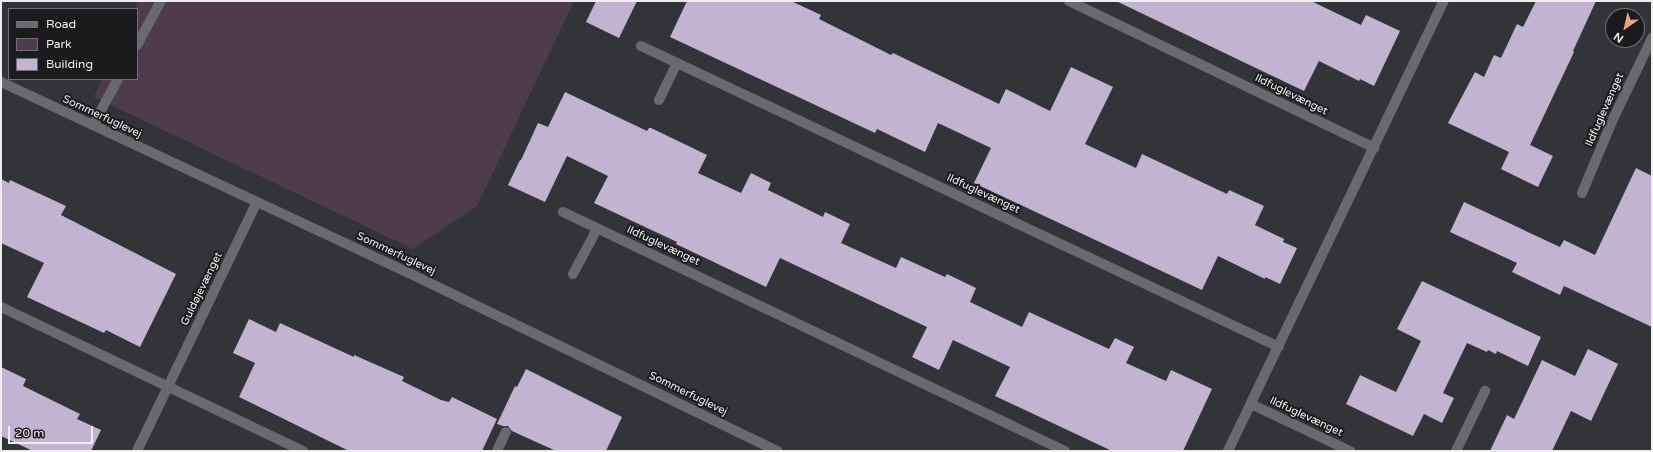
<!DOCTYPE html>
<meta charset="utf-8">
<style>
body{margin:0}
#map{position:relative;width:1653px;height:452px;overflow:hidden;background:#333437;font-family:"Varela Round",sans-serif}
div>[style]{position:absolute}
.green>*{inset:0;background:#4e3b4c}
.building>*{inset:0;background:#c2b3d3}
.lane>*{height:10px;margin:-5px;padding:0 5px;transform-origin:5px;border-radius:5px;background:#696a6d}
.street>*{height:10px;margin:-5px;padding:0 5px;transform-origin:5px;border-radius:5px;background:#696a6d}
span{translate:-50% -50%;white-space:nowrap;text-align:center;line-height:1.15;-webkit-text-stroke:4px #1b1b1d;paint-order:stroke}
.street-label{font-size:11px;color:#edeef0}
.frame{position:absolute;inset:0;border:2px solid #edeef0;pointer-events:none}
.legend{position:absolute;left:8px;top:8px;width:130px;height:72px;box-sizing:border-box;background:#1b1b1d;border:1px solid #6f6f71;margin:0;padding:5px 7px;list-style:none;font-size:12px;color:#edeef0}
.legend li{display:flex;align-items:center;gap:8px;height:20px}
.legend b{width:20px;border:1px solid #6f6f71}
.north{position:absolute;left:1605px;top:8px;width:40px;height:40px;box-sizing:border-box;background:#1b1b1d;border:1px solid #6f6f71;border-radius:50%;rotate:214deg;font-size:11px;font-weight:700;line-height:16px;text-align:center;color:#edeef0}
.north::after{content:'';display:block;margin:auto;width:14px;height:18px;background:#f2a17e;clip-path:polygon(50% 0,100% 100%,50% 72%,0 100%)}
.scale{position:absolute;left:8px;top:426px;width:85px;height:18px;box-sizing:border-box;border:2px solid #edeef0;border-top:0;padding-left:5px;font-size:12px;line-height:14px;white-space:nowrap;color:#edeef0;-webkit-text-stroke:3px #1b1b1d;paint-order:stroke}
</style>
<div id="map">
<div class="green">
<i style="clip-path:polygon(139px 1px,574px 1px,477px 206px,413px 249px,94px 97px,102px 79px,137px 79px,137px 9px,135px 9px)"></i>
</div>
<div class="building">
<i style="clip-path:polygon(596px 1px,637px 1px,619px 38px,586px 22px)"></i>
<i style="clip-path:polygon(687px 1px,791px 1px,821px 15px,819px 19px,891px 55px,893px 53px,999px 104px,1006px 89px,1050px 111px,1071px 67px,1113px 87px,1085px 144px,1136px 168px,1142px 154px,1227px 194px,1229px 190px,1264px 206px,1255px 225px,1284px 239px,1283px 242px,1297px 248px,1280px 284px,1265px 277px,1265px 279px,1218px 256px,1202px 290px,974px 183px,991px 148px,938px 123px,925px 152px,877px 129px,875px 133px,670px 37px)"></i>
<i style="clip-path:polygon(1116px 1px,1311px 1px,1361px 25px,1366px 15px,1400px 31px,1374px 86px,1360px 79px,1359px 81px,1319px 61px,1304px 91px)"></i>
<i style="clip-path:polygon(1536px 1px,1596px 1px,1573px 51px,1574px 52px,1530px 145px,1553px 156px,1538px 187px,1501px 169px,1509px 152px,1448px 123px,1475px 72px,1484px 77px,1494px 55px,1501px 58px,1517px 24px,1523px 27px)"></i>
<i style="clip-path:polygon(565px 92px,647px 131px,649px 128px,651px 128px,707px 155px,698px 173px,741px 193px,751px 173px,771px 183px,768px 190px,823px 217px,825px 212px,850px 224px,841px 243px,896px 268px,901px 257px,945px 277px,947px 274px,976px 288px,970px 302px,1022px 327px,1029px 312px,1109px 349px,1115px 338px,1134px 347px,1126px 363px,1166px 381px,1171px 370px,1212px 389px,1183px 451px,1112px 451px,995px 396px,1010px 367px,953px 340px,939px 370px,912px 357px,927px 327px,780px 258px,766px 287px,676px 244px,677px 242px,594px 203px,608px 176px,567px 156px,545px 202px,508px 185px,520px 160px,521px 160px,538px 123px,548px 127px)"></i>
<i style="clip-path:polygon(1636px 168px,1652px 176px,1652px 327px,1564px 286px,1560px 295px,1512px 272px,1517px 263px,1450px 232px,1464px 202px,1560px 247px,1564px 240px,1595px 255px)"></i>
<i style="clip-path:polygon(1px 179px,9px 183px,10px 180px,66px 206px,61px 215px,176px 274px,140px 347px,106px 330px,104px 333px,27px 297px,44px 263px,1px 243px)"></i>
<i style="clip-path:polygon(1422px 281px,1541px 337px,1528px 366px,1497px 351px,1496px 354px,1488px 350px,1487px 352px,1467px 343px,1443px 393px,1454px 398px,1442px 423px,1424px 414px,1413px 436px,1346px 404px,1360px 375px,1396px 392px,1421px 341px,1397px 329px)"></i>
<i style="clip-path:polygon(249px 319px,276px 332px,280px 323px,354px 357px,354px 355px,404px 377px,402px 381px,441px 400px,449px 402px,452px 397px,497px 419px,482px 451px,349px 451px,239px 397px,255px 363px,233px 353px)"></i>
<i style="clip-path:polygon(1588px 349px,1618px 364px,1591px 421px,1571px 411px,1552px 451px,1490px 451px,1507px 415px,1514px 419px,1542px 360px,1575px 376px)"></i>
<i style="clip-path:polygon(1px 367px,26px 379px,23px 386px,80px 414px,77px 419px,101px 430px,91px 451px,33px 451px,1px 436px)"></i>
<i style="clip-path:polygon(526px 369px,622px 417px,606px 451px,556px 451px,512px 431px,508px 426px,503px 426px,497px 424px,515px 386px,517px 387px)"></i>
</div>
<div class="lane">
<i style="left:137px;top:45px;width:50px;rotate:-61.4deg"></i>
<i style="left:93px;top:125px;width:52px;rotate:-61.5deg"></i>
</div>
<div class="street">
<i style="left:1069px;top:1px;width:339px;rotate:25.7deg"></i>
<i style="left:641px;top:46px;width:705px;rotate:25.26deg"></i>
<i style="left:1px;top:82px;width:450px;rotate:25.1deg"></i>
<i style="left:409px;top:273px;width:410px;rotate:25.8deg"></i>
<i style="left:659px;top:100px;width:41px;rotate:-64.1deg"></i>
<i style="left:1582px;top:193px;width:82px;rotate:-67.2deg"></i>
<i style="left:1614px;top:117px;width:88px;rotate:-64.3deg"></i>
<i style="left:563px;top:212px;width:556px;rotate:25.46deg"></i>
<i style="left:573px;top:274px;width:51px;rotate:-61.9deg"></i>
<i style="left:1px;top:307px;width:335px;rotate:25.5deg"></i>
<i style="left:1251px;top:404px;width:110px;rotate:25.4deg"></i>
<i style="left:137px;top:451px;width:276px;rotate:-64.3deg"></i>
<i style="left:497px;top:451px;width:21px;rotate:-65deg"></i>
<i style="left:1228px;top:451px;width:499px;rotate:-64.4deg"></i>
<i style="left:1456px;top:451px;width:67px;rotate:-64.2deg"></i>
</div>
<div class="street-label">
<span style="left:1291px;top:95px;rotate:26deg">Ildfuglevænget</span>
<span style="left:1605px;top:110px;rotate:-66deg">Ildfuglevænget</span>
<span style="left:102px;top:117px;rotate:25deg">Sommerfuglevej</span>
<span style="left:983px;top:194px;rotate:25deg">Ildfuglevænget</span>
<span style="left:663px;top:246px;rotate:25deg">Ildfuglevænget</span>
<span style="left:396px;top:254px;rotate:25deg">Sommerfuglevej</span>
<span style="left:202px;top:289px;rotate:-64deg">Guldøjevænget</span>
<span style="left:688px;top:394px;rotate:26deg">Sommerfuglevej</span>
<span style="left:1306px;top:417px;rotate:25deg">Ildfuglevænget</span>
</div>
<div class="frame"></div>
<ul class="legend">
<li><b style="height:5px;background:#696a6d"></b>Road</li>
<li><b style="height:11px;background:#4e3b4c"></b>Park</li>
<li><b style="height:11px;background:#c2b3d3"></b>Building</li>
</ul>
<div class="north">N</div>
<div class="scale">20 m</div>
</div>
